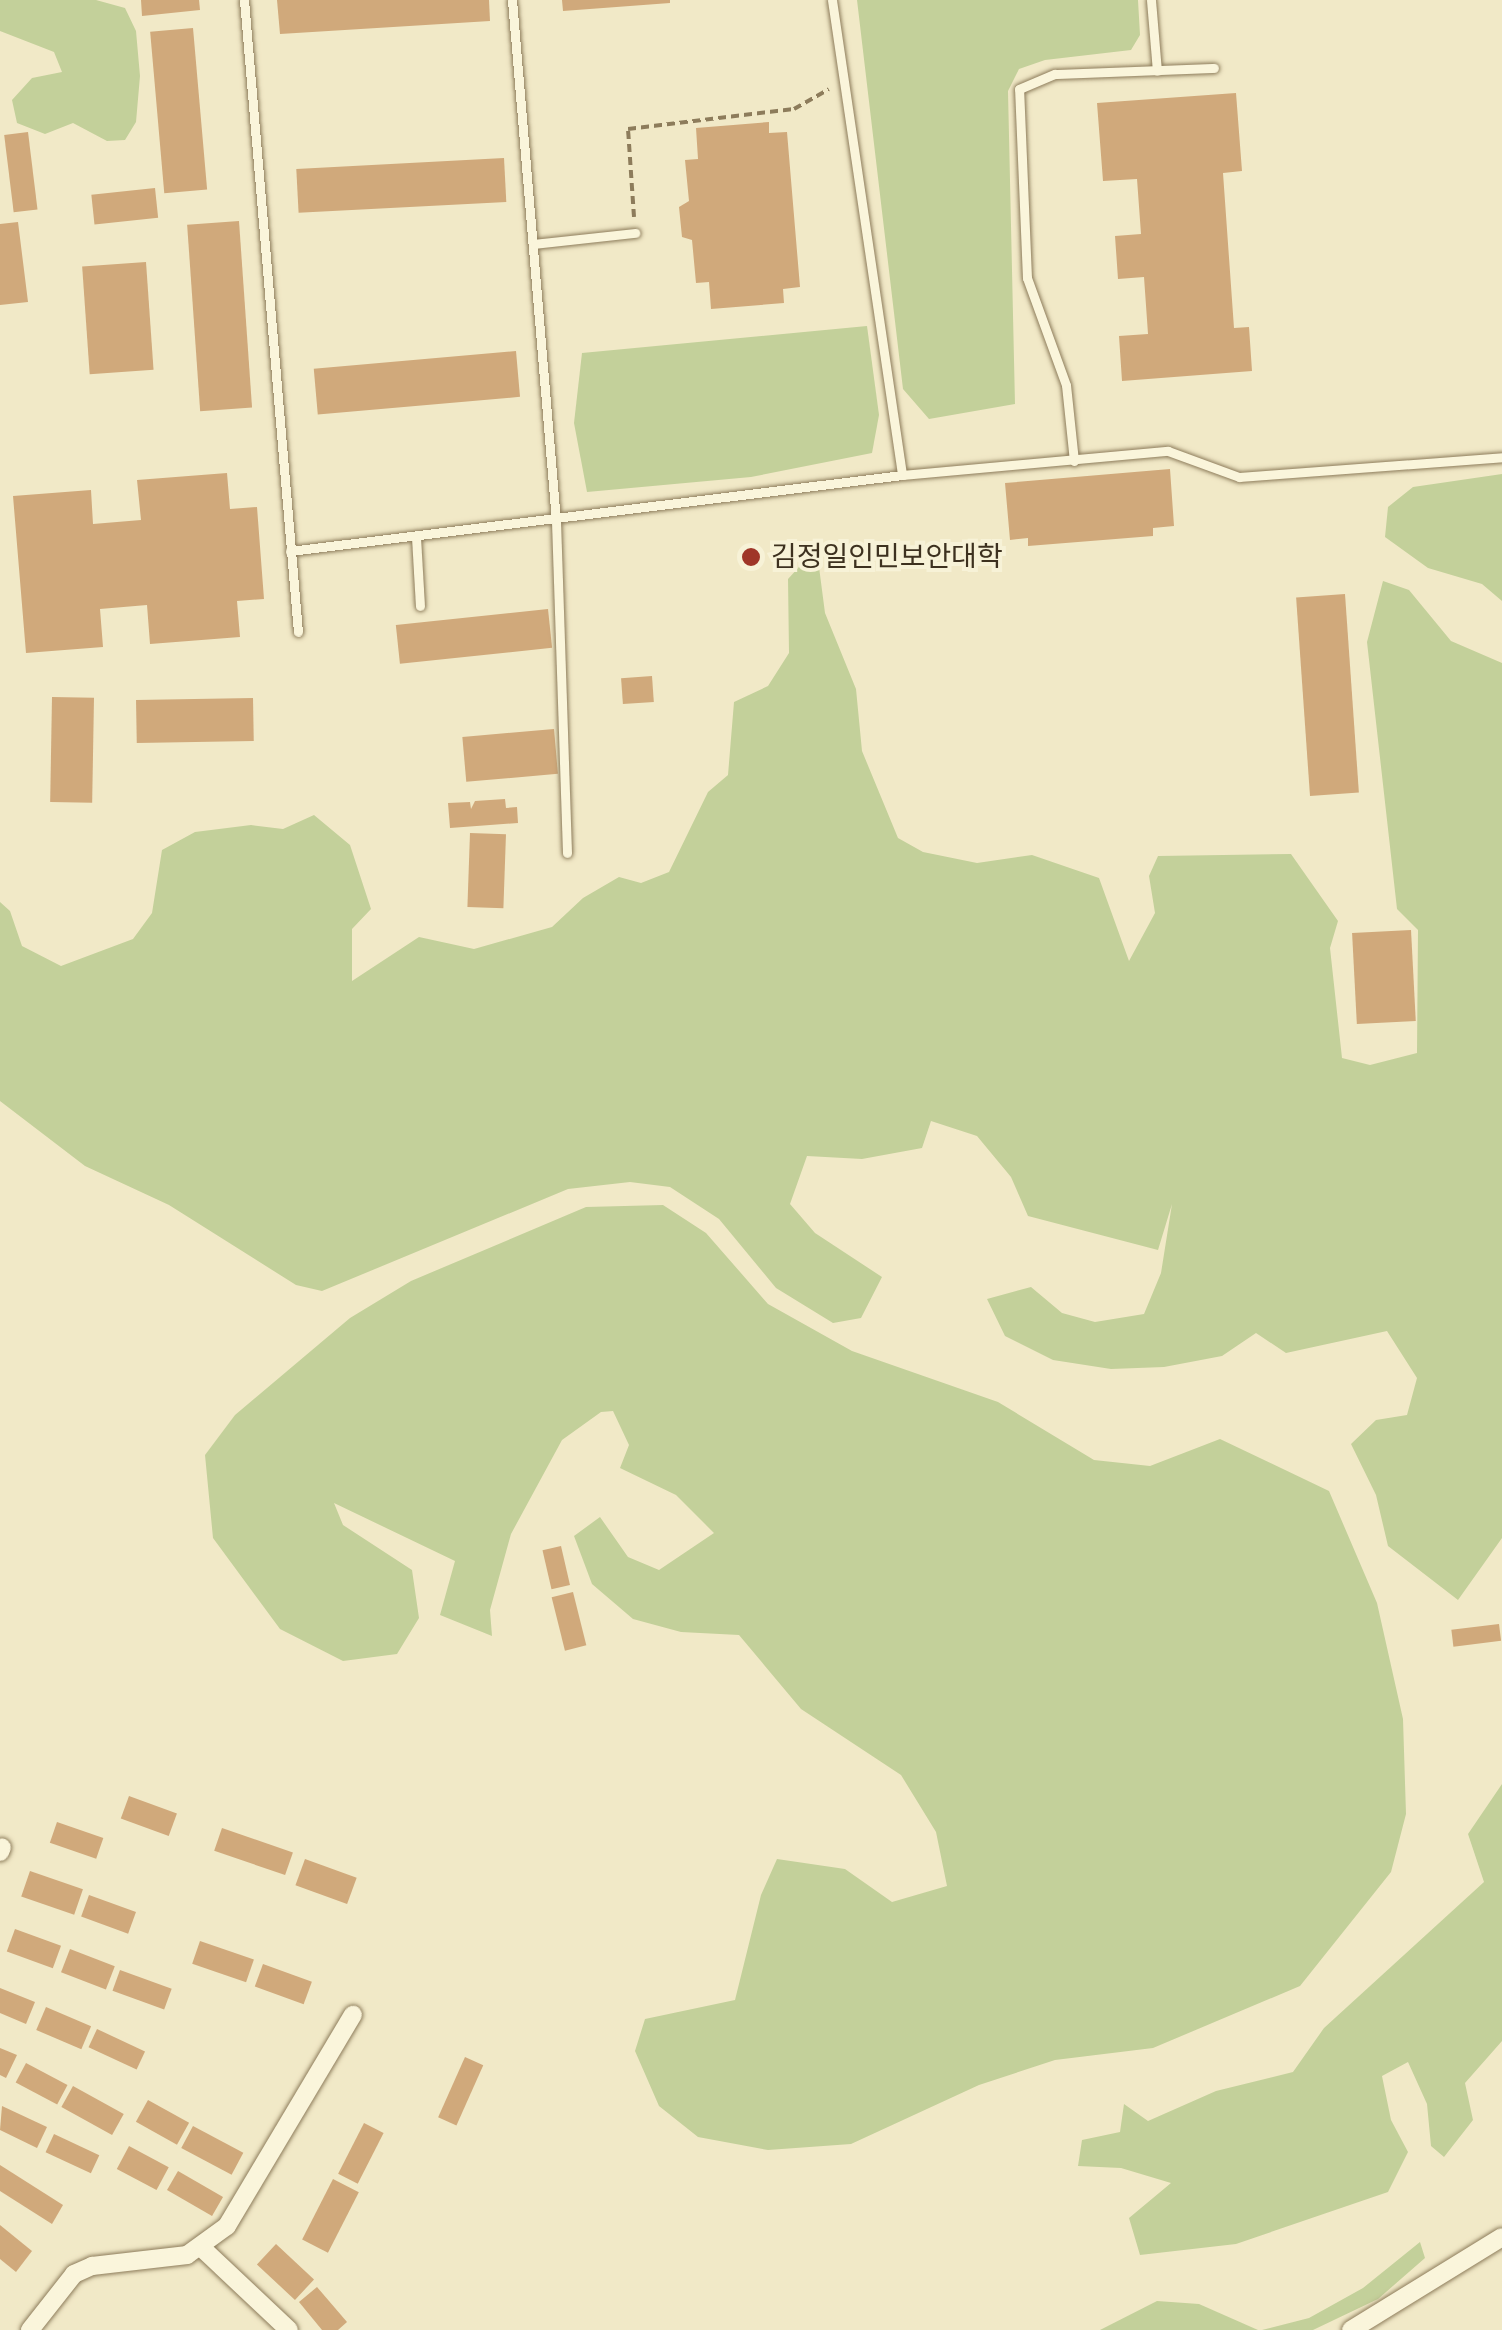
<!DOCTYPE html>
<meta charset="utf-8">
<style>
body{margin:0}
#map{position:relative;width:1502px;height:2330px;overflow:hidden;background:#f1e9c7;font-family:"Libre Baskerville","Noto Sans KR",serif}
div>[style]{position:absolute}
.green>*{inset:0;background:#c3d09a}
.building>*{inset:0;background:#d0a97b;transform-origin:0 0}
.path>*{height:4px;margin-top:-2px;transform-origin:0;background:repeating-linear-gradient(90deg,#8d7c5b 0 8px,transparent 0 13px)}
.roads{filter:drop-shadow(0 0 2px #8d7c5b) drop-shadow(0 0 2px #8d7c5b)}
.service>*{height:9px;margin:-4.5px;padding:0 4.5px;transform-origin:4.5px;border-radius:4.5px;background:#faf5db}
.minor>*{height:18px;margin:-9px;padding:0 9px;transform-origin:9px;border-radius:9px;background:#faf5db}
.dots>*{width:28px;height:28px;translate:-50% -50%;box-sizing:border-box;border:5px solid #f7f2d7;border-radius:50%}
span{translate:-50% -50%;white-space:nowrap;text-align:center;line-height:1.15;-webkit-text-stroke:8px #f7f2d7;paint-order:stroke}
.poi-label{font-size:28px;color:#3d311f}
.left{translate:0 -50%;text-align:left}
</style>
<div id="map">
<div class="green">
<i style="clip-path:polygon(0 0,96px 0,125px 8px,136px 31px,140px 76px,136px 122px,125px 140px,107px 141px,73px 123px,45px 134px,17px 123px,12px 100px,32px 78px,62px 72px,54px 52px,0 31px)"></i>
<i style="clip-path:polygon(857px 0,1138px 0,1140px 35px,1131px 50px,1045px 60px,1019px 69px,1008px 91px,1015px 404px,929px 419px,903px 389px)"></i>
<i style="clip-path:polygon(867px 326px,879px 415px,872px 453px,751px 477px,587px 492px,574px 423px,582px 353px)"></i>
<i style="clip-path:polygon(1502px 474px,1502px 601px,1482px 584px,1428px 568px,1385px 537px,1388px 507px,1413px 487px)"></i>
<i style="clip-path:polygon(799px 567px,819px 567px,825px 613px,856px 689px,862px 751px,898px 838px,923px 852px,977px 863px,1032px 855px,1099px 878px,1129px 961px,1155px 913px,1149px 876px,1158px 856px,1291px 854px,1338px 921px,1330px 948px,1342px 1058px,1370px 1065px,1417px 1053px,1418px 930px,1397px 909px,1367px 642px,1383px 581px,1409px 590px,1451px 641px,1502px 663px,1502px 1538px,1458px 1600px,1388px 1546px,1376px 1495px,1351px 1444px,1376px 1420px,1407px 1415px,1417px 1378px,1387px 1331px,1286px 1353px,1256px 1333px,1222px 1356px,1164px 1367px,1111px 1369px,1053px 1360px,1005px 1336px,987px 1299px,1031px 1287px,1062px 1313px,1095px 1322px,1144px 1314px,1161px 1273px,1172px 1204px,1158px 1250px,1028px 1216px,1011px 1177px,977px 1136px,931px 1121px,922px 1148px,862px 1159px,807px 1156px,790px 1204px,815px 1233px,882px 1277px,861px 1318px,833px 1323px,776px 1288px,719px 1219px,670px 1187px,630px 1182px,568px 1189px,322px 1291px,296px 1285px,169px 1205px,85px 1166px,0 1101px,0 902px,10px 911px,22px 946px,61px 966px,133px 939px,152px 913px,162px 850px,195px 832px,251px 825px,283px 829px,314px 815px,350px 845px,371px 909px,352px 929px,352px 981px,419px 937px,474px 949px,552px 927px,583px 898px,619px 877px,641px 883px,669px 872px,708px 792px,728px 775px,734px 702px,768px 686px,789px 653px,788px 579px)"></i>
<i style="clip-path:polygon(663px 1205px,706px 1233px,768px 1304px,852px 1351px,998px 1402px,1094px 1460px,1150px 1466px,1220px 1439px,1329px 1491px,1377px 1603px,1403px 1719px,1406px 1814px,1391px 1872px,1300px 1986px,1153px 2048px,1055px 2060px,979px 2085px,851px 2144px,768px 2150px,698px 2137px,659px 2106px,635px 2051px,645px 2019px,735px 2000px,761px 1895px,777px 1859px,845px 1869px,892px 1902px,947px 1886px,936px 1832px,901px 1775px,801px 1709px,739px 1635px,681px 1632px,633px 1619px,592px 1584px,574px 1536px,600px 1517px,628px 1557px,659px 1570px,714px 1533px,676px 1495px,620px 1468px,629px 1445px,613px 1411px,601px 1412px,562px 1440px,511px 1534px,490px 1610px,492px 1636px,440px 1615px,455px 1561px,334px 1503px,343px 1525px,412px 1570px,419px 1618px,397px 1654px,343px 1661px,280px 1629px,213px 1538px,205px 1455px,235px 1415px,350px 1318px,411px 1281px,586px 1207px)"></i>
<i style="clip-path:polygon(1502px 1784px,1502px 2041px,1465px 2083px,1473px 2120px,1444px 2157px,1431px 2146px,1427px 2104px,1408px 2062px,1382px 2076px,1391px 2120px,1408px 2152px,1388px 2192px,1236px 2244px,1140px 2255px,1129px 2218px,1171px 2183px,1121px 2168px,1078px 2166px,1082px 2140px,1120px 2132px,1124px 2104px,1148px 2121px,1216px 2091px,1293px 2072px,1324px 2028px,1484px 1882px,1468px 1834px)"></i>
<i style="clip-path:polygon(1420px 2242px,1425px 2258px,1378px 2299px,1313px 2330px,1262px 2330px,1309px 2318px,1363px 2288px)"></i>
<i style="clip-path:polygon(1157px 2301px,1199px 2304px,1258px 2330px,1100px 2330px)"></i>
</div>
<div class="building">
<i style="clip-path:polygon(141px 0,199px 0,200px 10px,142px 16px)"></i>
<i style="clip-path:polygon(277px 0,489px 0,490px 21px,280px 34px)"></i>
<i style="clip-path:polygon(562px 0,670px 0,670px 3px,563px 11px)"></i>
<i style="left:193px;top:28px;width:162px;height:43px;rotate:85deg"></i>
<i style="clip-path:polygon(1236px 93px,1242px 171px,1223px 173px,1234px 328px,1249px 327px,1252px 371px,1122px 381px,1119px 336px,1148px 334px,1144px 277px,1118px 279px,1115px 236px,1141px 234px,1137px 179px,1103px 181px,1097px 103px)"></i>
<i style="clip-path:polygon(769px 122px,769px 133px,787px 132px,800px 287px,783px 289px,784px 303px,711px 309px,709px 282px,696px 283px,692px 240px,682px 237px,679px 207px,689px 201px,685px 160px,698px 159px,696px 128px)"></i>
<i style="left:28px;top:132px;width:78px;height:24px;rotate:83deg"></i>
<i style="left:504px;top:158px;width:44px;height:208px;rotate:87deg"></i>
<i style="left:155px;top:188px;width:30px;height:64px;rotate:84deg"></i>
<i style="left:239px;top:221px;width:187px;height:52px;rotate:86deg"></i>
<i style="clip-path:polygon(18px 222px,28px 302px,0 305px,0 224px)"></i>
<i style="left:146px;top:262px;width:108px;height:64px;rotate:86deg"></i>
<i style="left:516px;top:351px;width:46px;height:203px;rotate:85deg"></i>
<i style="clip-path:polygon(1170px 469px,1174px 526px,1153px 528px,1153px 536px,1028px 546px,1028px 538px,1010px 540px,1005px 483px)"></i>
<i style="clip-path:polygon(227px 473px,230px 509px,257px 507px,264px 599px,237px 601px,240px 637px,150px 644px,147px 605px,100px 609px,103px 647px,26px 653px,13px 496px,91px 490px,93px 524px,141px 520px,137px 480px)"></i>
<i style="left:1345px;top:594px;width:199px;height:49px;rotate:86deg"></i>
<i style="left:548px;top:609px;width:39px;height:153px;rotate:84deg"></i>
<i style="left:652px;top:676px;width:26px;height:31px;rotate:86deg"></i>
<i style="left:52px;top:697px;width:42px;height:105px;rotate:1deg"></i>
<i style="left:253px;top:698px;width:43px;height:117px;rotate:89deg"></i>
<i style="left:554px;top:729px;width:45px;height:92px;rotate:85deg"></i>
<i style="clip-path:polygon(505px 799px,506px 808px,517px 807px,518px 823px,450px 828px,448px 803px,470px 802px,471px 809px,475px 801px)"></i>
<i style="left:470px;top:833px;width:36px;height:74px;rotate:2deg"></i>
<i style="left:1411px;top:930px;width:91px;height:59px;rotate:87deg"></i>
<i style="left:561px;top:1546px;width:40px;height:19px;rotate:77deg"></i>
<i style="left:573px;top:1592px;width:55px;height:22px;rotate:76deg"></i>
<i style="left:1499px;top:1624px;width:17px;height:48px;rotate:83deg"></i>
<i style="left:129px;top:1796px;width:51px;height:24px;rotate:20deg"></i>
<i style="left:57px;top:1822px;width:49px;height:22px;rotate:19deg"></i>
<i style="left:222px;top:1828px;width:75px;height:24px;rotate:19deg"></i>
<i style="left:305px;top:1859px;width:55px;height:28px;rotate:20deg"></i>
<i style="left:30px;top:1871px;width:56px;height:27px;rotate:19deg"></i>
<i style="left:89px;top:1895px;width:50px;height:23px;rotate:20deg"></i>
<i style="left:15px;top:1929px;width:49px;height:24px;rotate:20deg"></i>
<i style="left:200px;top:1941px;width:57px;height:24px;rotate:19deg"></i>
<i style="left:70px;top:1949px;width:48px;height:25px;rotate:21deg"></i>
<i style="left:263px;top:1964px;width:52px;height:24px;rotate:20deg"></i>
<i style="left:120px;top:1970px;width:55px;height:22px;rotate:20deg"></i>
<i style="clip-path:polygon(0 1988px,35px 2002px,26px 2024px,0 2013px)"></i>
<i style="left:46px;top:2007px;width:49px;height:25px;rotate:23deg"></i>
<i style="left:97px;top:2029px;width:53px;height:20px;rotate:25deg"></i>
<i style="clip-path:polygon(0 2048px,17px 2055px,6px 2078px,0 2075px)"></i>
<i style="left:465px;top:2057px;width:20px;height:66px;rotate:24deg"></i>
<i style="left:26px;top:2063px;width:47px;height:22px;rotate:28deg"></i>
<i style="left:73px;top:2086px;width:58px;height:24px;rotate:29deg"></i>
<i style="left:148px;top:2100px;width:47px;height:25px;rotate:29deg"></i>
<i style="clip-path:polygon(2px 2106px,47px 2127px,37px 2148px,0 2130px)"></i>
<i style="left:364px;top:2123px;width:22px;height:57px;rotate:27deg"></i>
<i style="left:193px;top:2126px;width:57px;height:25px;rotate:28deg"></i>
<i style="left:54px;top:2134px;width:50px;height:20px;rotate:25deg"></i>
<i style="left:129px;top:2146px;width:45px;height:26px;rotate:28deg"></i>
<i style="clip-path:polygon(0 2165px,63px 2205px,52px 2224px,0 2191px)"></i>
<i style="left:178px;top:2171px;width:52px;height:22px;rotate:30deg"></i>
<i style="left:333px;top:2179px;width:29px;height:68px;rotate:27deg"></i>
<i style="clip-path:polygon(0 2225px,32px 2251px,16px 2272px,0 2259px)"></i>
<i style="left:276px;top:2244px;width:52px;height:28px;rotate:43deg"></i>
<i style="clip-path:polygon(317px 2287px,347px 2322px,338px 2330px,322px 2330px,299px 2302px)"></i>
</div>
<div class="path">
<i style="left:634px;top:217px;width:88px;rotate:-93.9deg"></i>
<i style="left:628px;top:129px;width:167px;rotate:-6.9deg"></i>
<i style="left:794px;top:109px;width:40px;rotate:-29.7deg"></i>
</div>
<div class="roads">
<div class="service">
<i style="left:244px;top:0;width:634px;rotate:85.12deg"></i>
<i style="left:512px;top:0;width:523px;rotate:85.17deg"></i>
<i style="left:556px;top:521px;width:332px;rotate:88.1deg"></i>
<i style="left:832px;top:0;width:480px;rotate:81.6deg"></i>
<i style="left:1151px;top:0;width:71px;rotate:85.2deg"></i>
<i style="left:533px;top:244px;width:103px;rotate:-6.2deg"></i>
<i style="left:1074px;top:461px;width:76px;rotate:-96deg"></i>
<i style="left:1066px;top:385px;width:114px;rotate:-110deg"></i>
<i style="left:1027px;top:278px;width:189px;rotate:-92.4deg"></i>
<i style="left:1019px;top:89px;width:39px;rotate:-23deg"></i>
<i style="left:1055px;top:74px;width:159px;rotate:-2.2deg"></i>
<i style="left:416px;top:537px;width:69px;rotate:86.7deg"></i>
<i style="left:290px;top:551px;width:617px;rotate:-7.08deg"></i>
<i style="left:902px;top:475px;width:267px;rotate:-5.2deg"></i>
<i style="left:1168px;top:451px;width:76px;rotate:20.1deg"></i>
<i style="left:1239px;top:477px;width:264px;rotate:-4.3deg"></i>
</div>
<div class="minor">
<i style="left:0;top:1852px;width:5px;rotate:-68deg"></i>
<i style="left:203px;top:2249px;width:118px;rotate:43.3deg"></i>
<i style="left:30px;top:2330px;width:71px;rotate:-51.8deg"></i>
<i style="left:74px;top:2274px;width:20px;rotate:-24deg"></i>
<i style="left:92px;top:2266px;width:96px;rotate:-6.6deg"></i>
<i style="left:187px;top:2255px;width:49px;rotate:-35.9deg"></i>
<i style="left:227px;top:2226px;width:246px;rotate:-59.2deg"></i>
<i style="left:1351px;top:2330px;width:177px;rotate:-31.6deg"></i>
</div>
</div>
<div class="dots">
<i style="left:751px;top:557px;background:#9f3628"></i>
</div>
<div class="poi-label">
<span class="left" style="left:771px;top:557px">김정일인민보안대학</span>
</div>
</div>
